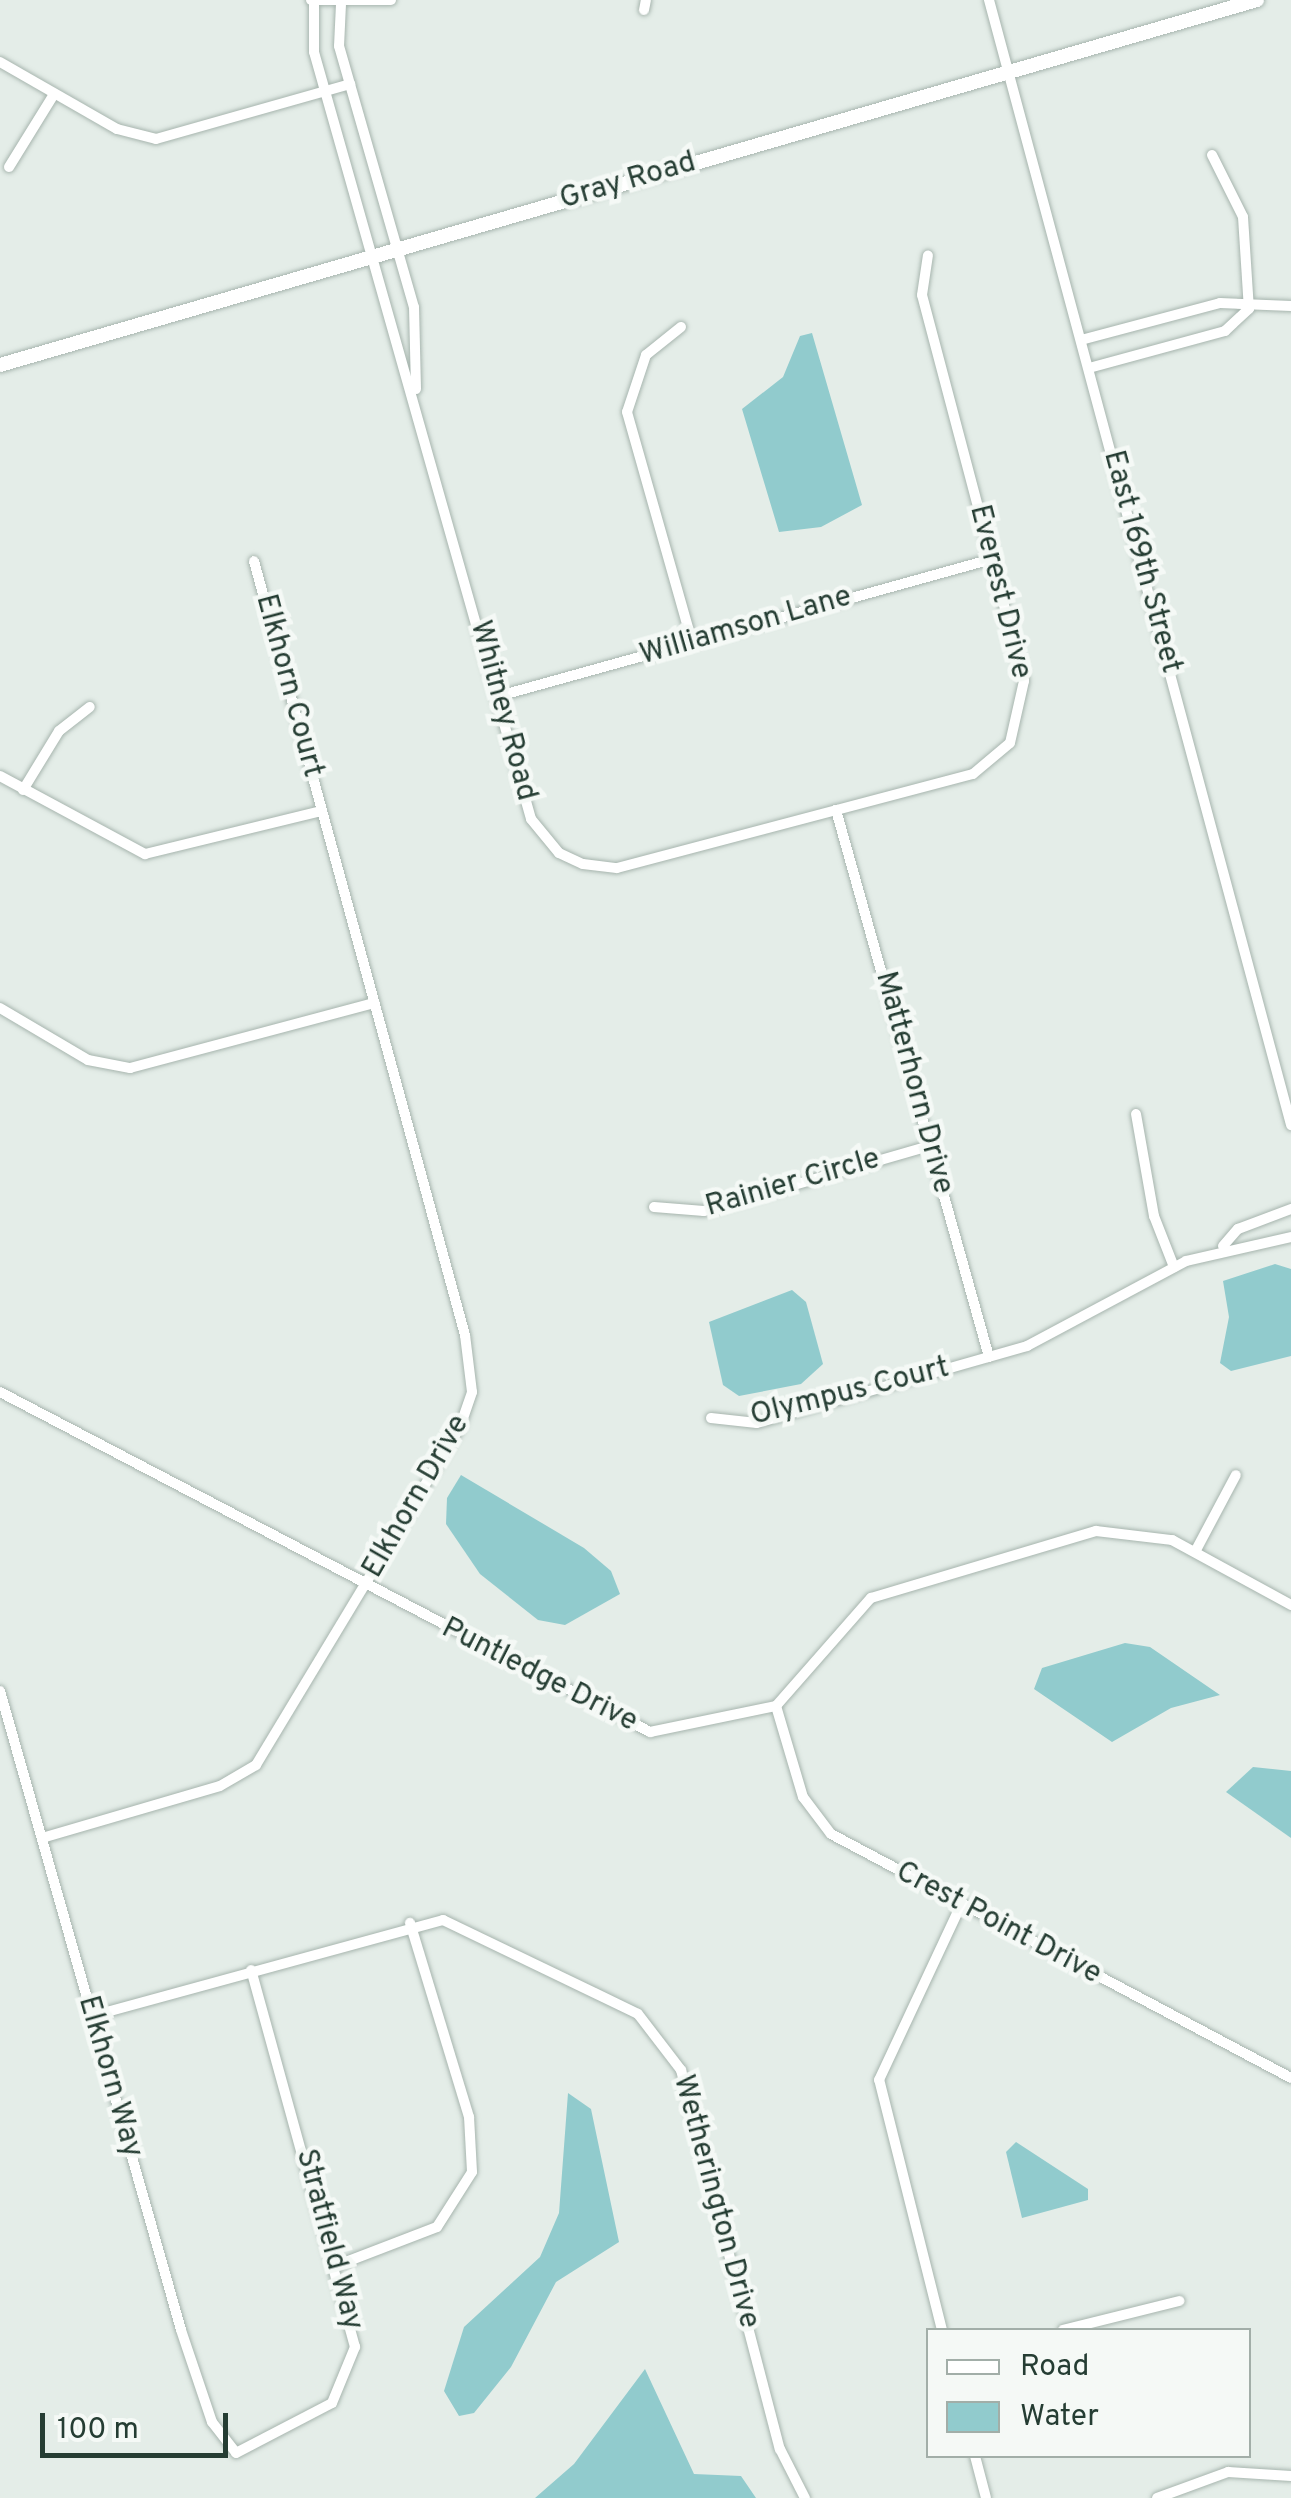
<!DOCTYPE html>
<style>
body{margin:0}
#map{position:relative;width:1291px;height:2498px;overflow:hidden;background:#e4ede8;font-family:Overpass,sans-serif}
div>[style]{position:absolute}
.water>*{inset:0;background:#91cbcd}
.roads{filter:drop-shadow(0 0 2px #a7b5ae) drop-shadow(0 0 2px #a7b5ae)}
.street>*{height:10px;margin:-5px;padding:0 5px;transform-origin:5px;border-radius:5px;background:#fff}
.secondary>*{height:14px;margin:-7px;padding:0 7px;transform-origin:7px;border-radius:7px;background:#fff}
span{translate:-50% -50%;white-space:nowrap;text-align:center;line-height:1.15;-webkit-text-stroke:9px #f5f9f6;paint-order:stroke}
.street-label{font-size:30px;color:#253d33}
.legend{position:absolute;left:926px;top:2328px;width:325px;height:130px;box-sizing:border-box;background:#f5f9f6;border:2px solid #a2aea8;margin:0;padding:12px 18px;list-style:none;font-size:30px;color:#253d33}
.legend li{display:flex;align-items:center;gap:20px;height:50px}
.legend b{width:50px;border:2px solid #a2aea8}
.scale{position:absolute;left:40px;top:2413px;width:188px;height:45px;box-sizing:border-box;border:5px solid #253d33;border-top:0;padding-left:12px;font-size:30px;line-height:35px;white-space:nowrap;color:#253d33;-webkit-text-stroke:8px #f5f9f6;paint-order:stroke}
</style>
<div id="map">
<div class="water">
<i style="clip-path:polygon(812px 333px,862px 505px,821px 527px,779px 532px,742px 409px,783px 377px,800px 336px)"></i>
<i style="clip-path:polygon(1275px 1264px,1291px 1269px,1291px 1356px,1231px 1371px,1220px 1363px,1229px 1317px,1223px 1281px)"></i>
<i style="clip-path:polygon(792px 1290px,806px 1302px,823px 1364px,801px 1384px,739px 1396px,723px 1385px,709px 1322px)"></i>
<i style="clip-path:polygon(461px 1475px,584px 1548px,611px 1571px,620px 1594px,565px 1625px,538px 1620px,480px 1574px,446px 1524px,447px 1498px)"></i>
<i style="clip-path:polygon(1125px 1643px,1150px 1647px,1220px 1695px,1171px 1708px,1112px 1742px,1034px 1689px,1042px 1668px)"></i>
<i style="clip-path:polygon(1253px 1767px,1291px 1771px,1291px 1838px,1226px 1792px)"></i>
<i style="clip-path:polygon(568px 2093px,591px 2109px,619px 2242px,556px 2282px,511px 2367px,474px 2413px,459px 2416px,444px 2391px,464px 2327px,540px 2257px,559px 2213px)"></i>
<i style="clip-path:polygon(1016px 2142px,1088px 2189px,1088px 2200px,1022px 2218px,1006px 2152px)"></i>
<i style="clip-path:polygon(645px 2369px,694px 2474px,741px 2476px,756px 2498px,535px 2498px,574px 2464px)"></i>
</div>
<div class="roads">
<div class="street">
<i style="left:311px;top:0;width:80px"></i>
<i style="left:989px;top:0;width:1165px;rotate:74.97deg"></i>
<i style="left:314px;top:1px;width:51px;rotate:90deg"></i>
<i style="left:314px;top:52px;width:797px;rotate:74.2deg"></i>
<i style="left:531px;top:819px;width:44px;rotate:50.5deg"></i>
<i style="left:559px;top:853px;width:26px;rotate:25deg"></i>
<i style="left:583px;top:864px;width:34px;rotate:7deg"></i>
<i style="left:617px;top:868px;width:368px;rotate:-14.8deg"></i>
<i style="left:973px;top:774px;width:48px;rotate:-40deg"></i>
<i style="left:1010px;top:743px;width:64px;rotate:-77.3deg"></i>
<i style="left:1024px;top:681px;width:399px;rotate:-104.8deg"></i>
<i style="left:922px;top:295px;width:40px;rotate:-81.5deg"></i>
<i style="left:341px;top:4px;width:42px;rotate:92.7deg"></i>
<i style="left:339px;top:46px;width:272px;rotate:74deg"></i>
<i style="left:414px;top:307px;width:82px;rotate:88.6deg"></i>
<i style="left:644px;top:10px;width:10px;rotate:-79deg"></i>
<i style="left:0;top:62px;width:135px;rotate:29.8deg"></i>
<i style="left:117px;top:129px;width:40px;rotate:14.4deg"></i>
<i style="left:156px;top:139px;width:202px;rotate:-15.8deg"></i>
<i style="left:1212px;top:155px;width:69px;rotate:63.4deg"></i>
<i style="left:1243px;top:217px;width:92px;rotate:86.3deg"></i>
<i style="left:9px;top:167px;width:86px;rotate:-58.3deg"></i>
<i style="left:681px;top:327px;width:45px;rotate:141.3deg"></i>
<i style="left:646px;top:355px;width:60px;rotate:108.4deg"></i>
<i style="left:627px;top:412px;width:239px;rotate:74.2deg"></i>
<i style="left:1081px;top:340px;width:144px;rotate:-14.9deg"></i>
<i style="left:1220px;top:303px;width:71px;rotate:2.4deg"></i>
<i style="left:1089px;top:368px;width:141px;rotate:-15.2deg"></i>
<i style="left:1225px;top:331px;width:33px;rotate:-43deg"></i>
<i style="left:499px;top:696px;width:512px;rotate:-15.53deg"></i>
<i style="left:0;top:776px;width:165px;rotate:28.3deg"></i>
<i style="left:145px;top:854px;width:182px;rotate:-13.7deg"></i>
<i style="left:23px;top:790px;width:69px;rotate:-58.6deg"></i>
<i style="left:59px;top:731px;width:39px;rotate:-38deg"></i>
<i style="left:836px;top:810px;width:568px;rotate:74.37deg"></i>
<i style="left:0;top:1008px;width:102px;rotate:30.6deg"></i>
<i style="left:88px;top:1060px;width:43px;rotate:10.8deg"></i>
<i style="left:130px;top:1068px;width:253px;rotate:-14.9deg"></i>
<i style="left:1136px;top:1114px;width:104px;rotate:80deg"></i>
<i style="left:1154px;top:1216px;width:55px;rotate:68.6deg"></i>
<i style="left:654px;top:1207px;width:50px;rotate:4.6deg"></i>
<i style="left:704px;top:1211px;width:237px;rotate:-16.1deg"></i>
<i style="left:1223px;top:1246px;width:23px;rotate:-49deg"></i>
<i style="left:1238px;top:1229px;width:57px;rotate:-20.7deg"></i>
<i style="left:0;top:1392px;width:734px;rotate:27.61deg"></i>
<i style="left:650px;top:1732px;width:129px;rotate:-11.7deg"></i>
<i style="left:776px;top:1706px;width:144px;rotate:-48.7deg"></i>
<i style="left:871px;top:1598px;width:235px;rotate:-16.6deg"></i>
<i style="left:1096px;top:1531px;width:77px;rotate:6.8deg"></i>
<i style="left:1172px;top:1540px;width:136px;rotate:28.6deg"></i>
<i style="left:711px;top:1418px;width:46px;rotate:6.2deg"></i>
<i style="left:757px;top:1423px;width:281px;rotate:-15.9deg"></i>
<i style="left:1027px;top:1346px;width:180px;rotate:-28.1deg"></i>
<i style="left:1186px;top:1261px;width:108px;rotate:-12.9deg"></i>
<i style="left:1195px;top:1552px;width:87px;rotate:-62deg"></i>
<i style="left:0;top:1691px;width:664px;rotate:74.18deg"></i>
<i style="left:181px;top:2330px;width:97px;rotate:71.4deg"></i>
<i style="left:212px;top:2422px;width:39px;rotate:52deg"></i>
<i style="left:236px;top:2453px;width:108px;rotate:-27.5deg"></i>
<i style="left:332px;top:2403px;width:61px;rotate:-67.7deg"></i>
<i style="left:355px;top:2347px;width:391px;rotate:-105.4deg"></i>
<i style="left:776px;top:1706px;width:95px;rotate:73.5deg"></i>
<i style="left:803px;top:1797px;width:46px;rotate:52.9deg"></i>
<i style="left:831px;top:1834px;width:521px;rotate:27.94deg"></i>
<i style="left:42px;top:1838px;width:185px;rotate:-16.3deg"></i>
<i style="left:220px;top:1786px;width:42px;rotate:-30.3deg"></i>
<i style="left:256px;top:1765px;width:395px;rotate:-58.9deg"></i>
<i style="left:460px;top:1427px;width:37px;rotate:-71deg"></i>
<i style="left:472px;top:1392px;width:57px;rotate:-97deg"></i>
<i style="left:465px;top:1335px;width:802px;rotate:-105.25deg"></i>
<i style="left:92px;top:2016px;width:364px;rotate:-15.3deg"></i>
<i style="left:443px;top:1920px;width:216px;rotate:25.7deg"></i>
<i style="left:638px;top:2014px;width:71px;rotate:52.5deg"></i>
<i style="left:681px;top:2070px;width:392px;rotate:75.4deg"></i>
<i style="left:780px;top:2449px;width:55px;rotate:63deg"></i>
<i style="left:338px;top:2265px;width:106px;rotate:-21deg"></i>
<i style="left:437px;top:2227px;width:65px;rotate:-57.5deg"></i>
<i style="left:472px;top:2172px;width:55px;rotate:-93.1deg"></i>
<i style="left:469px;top:2117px;width:203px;rotate:-106.9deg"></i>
<i style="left:942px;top:2330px;width:258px;rotate:-104.1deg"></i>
<i style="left:879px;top:2080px;width:193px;rotate:-64.9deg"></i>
<i style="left:1063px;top:2330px;width:120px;rotate:-14deg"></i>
<i style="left:975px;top:2456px;width:43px;rotate:75.3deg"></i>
<i style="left:1157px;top:2498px;width:76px;rotate:-20.1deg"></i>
<i style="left:1228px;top:2472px;width:63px;rotate:3.6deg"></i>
</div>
<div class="secondary">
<i style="left:0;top:365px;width:1309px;rotate:-16.19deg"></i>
</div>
</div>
<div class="street-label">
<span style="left:628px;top:182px;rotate:-16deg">Gray Road</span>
<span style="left:1141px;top:562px;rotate:75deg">East 169th Street</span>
<span style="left:999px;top:592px;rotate:76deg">Everest Drive</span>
<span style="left:746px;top:627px;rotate:-16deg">Williamson Lane</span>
<span style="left:288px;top:686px;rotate:75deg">Elkhorn Court</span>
<span style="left:502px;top:711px;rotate:75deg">Whitney Road</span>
<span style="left:913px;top:1083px;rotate:75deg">Matterhorn Drive</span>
<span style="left:793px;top:1184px;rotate:-16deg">Rainier Circle</span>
<span style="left:850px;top:1393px;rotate:-14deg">Olympus Court</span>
<span style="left:417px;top:1497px;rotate:-60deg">Elkhorn Drive</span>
<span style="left:539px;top:1676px;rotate:27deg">Puntledge Drive</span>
<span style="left:998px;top:1924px;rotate:28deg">Crest Point Drive</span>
<span style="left:109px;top:2077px;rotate:74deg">Elkhorn Way</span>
<span style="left:715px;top:2202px;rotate:75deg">Wetherington Drive</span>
<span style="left:328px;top:2240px;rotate:75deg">Stratfield Way</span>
</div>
<ul class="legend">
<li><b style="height:12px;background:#fff"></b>Road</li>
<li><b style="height:28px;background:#91cbcd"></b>Water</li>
</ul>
<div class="scale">100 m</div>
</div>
